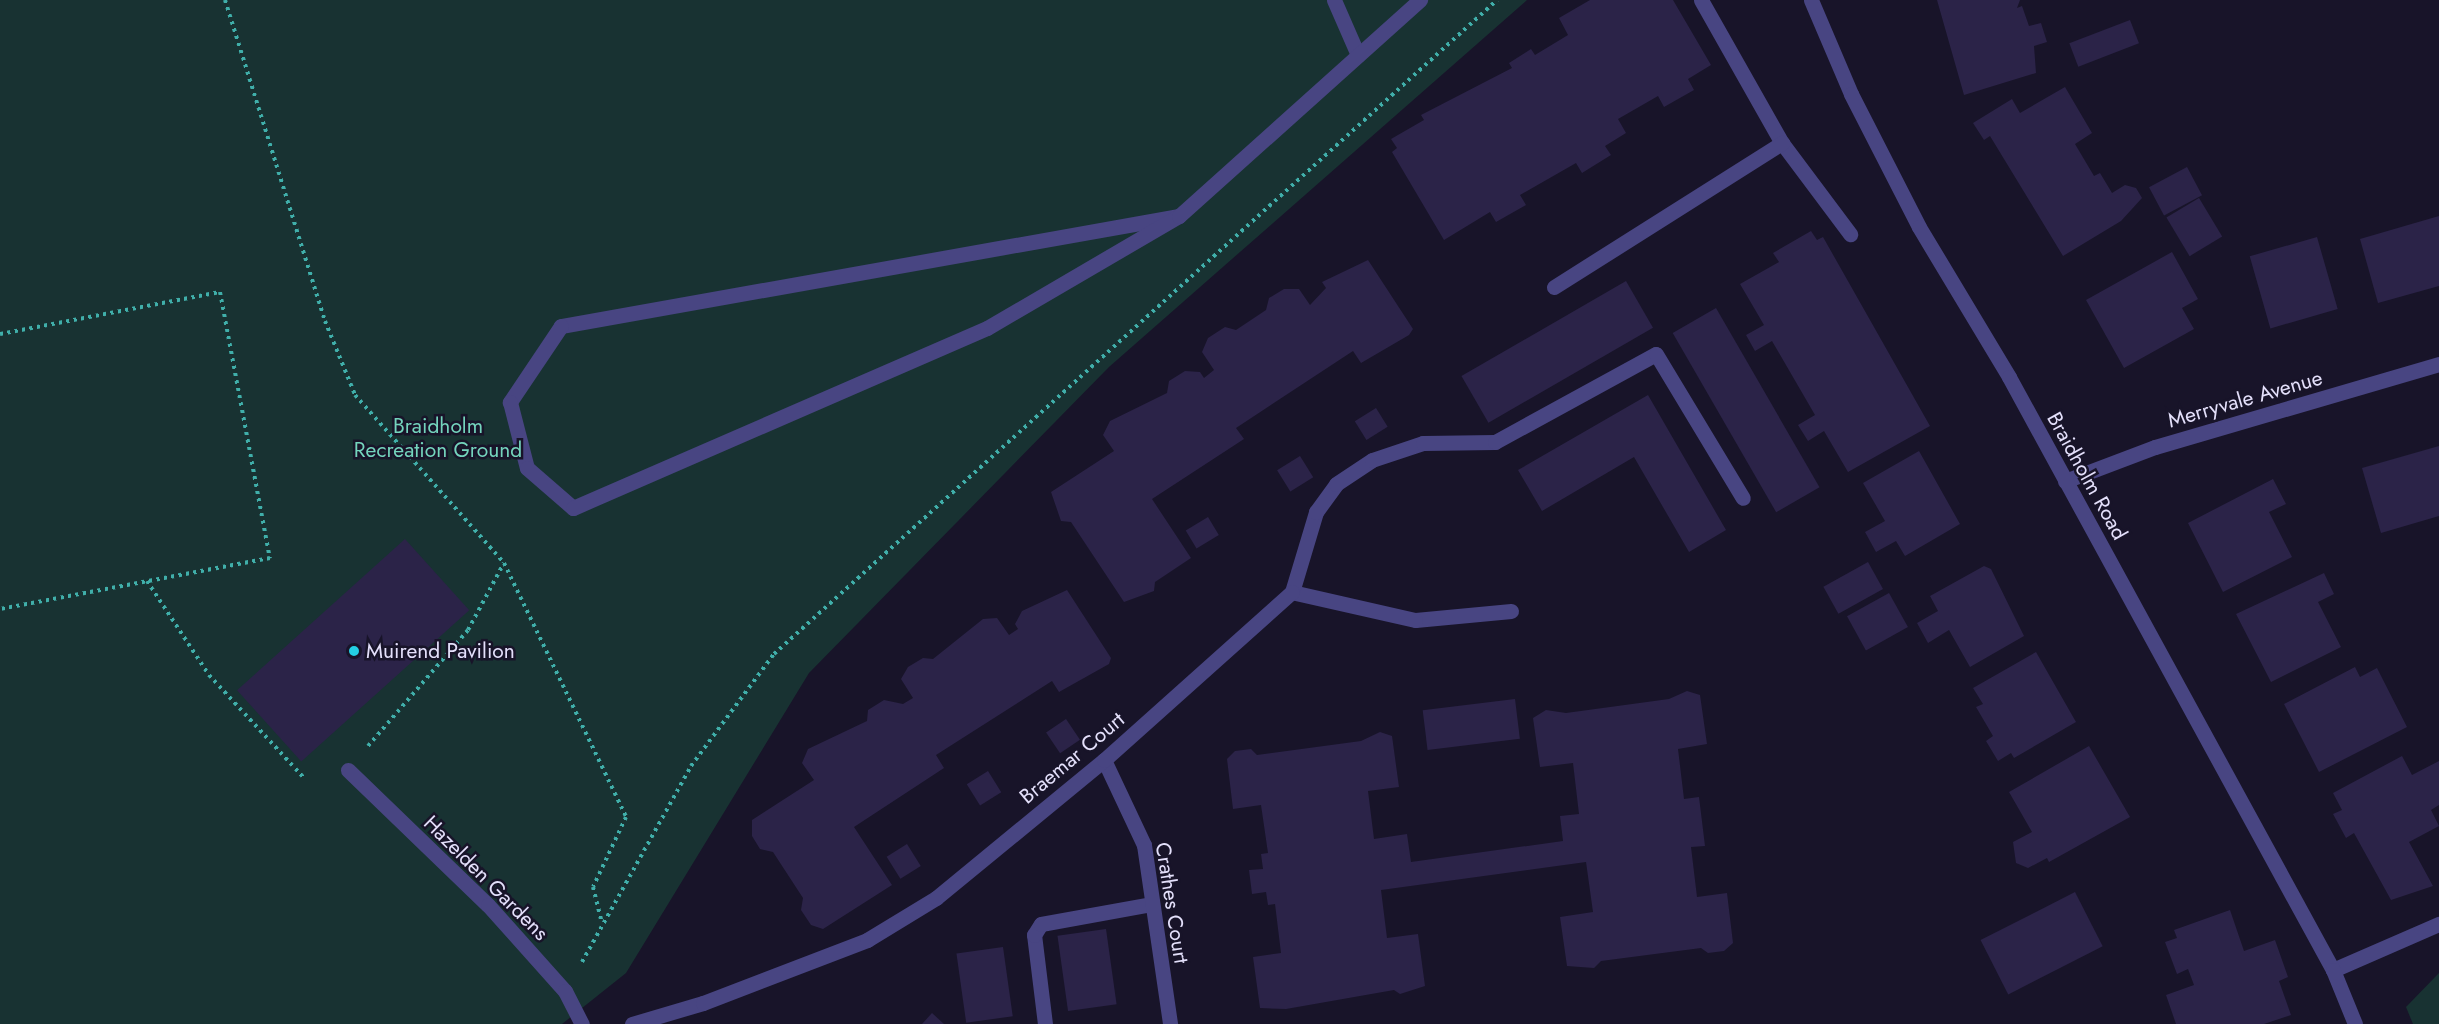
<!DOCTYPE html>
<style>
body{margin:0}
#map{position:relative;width:2439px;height:1024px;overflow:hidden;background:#181429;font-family:Jost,sans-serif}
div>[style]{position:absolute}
.green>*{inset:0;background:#183232}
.building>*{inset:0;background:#2b2348;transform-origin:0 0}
.path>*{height:4px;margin-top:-2px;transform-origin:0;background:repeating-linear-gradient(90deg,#40afaa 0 3px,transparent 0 7.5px)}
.service>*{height:15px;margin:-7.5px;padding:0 7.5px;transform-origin:7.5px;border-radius:7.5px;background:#484582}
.minor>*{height:15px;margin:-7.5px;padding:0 7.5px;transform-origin:7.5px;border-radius:7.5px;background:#484582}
.tertiary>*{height:15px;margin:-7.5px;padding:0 7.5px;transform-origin:7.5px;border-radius:7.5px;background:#484582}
.dots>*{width:16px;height:16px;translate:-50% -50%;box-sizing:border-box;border:3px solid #181429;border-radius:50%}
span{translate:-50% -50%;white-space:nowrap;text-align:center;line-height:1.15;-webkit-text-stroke:5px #181429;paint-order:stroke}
.street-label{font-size:21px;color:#e4e0fb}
.park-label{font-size:21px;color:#74d4bd}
.poi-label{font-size:21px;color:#e4e0fb}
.left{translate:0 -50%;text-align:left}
</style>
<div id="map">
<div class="green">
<i style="clip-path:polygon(0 0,1527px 0,1109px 367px,809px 673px,626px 973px,562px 1024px,0 1024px)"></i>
<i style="clip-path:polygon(2439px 973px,2439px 1024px,2413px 1024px,2406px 1007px)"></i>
</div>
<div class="building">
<i style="clip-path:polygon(1590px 0,1673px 0,1711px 65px,1688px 79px,1694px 90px,1664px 107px,1658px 96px,1618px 119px,1626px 133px,1605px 146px,1611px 155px,1582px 173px,1576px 163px,1520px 195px,1526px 205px,1496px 222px,1490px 212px,1444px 240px,1392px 152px,1397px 148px,1391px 139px,1424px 120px,1421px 115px,1512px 68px,1509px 63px,1531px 49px,1535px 55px,1568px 35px,1559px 18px)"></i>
<i style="clip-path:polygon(1937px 0,2020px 0,2017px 8px,2022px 6px,2029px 26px,2041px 23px,2047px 42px,2034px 46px,2036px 73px,1964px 95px)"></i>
<i style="left:2130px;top:20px;width:25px;height:65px;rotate:69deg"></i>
<i style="clip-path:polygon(2065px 87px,2092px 133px,2075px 144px,2094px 176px,2100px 173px,2112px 193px,2125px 185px,2136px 188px,2142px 198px,2121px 221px,2063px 256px,1990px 136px,1984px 140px,1973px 123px,2012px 99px,2020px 113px)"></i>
<i style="left:2187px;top:167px;width:32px;height:43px;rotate:62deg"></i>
<i style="left:2199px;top:198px;width:45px;height:38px;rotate:59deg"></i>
<i style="clip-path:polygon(2439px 216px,2439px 286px,2378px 303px,2360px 239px)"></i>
<i style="clip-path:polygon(1811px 231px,1817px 240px,1823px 237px,1930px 426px,1848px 472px,1824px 431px,1808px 441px,1798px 425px,1815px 415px,1772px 341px,1755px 351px,1746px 335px,1764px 325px,1740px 284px,1779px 262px,1773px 253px)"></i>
<i style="left:2317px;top:237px;width:75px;height:70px;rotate:74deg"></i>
<i style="clip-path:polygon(2172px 252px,2198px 299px,2182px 308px,2194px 329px,2124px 368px,2086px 300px)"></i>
<i style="clip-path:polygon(1368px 260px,1413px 329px,1409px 335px,1361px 363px,1353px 351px,1236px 428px,1244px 439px,1152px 499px,1191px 558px,1155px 582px,1154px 591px,1124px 602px,1071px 522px,1061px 521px,1051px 492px,1114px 451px,1103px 435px,1110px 421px,1167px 393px,1169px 381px,1185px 371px,1200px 372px,1204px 378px,1214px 370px,1202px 352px,1208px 338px,1225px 327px,1236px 330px,1266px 310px,1269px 298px,1284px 289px,1299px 289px,1310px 305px,1326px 288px,1322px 282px)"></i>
<i style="left:1626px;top:281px;width:54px;height:190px;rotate:60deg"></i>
<i style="left:1716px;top:308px;width:207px;height:50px;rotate:60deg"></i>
<i style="clip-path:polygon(1648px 395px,1726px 530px,1689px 552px,1634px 457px,1542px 511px,1518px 470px)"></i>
<i style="left:1376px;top:408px;width:22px;height:25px;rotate:58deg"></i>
<i style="clip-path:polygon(2439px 446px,2439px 516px,2381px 533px,2362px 468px)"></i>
<i style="clip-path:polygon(1919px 451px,1960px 524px,1905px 556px,1896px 541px,1876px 552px,1865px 532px,1885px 521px,1863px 483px)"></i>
<i style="left:1300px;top:456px;width:25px;height:27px;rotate:58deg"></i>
<i style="clip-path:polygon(2273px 479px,2286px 504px,2269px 512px,2292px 557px,2223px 592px,2188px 523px)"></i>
<i style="left:1208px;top:517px;width:21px;height:26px;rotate:59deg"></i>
<i style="left:405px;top:539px;width:96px;height:226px;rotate:48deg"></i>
<i style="left:1868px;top:562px;width:31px;height:51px;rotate:61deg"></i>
<i style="clip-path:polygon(1984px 566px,1991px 569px,2024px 636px,1970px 667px,1949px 630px,1928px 643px,1917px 623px,1938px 611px,1930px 596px)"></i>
<i style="clip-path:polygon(2324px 573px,2334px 594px,2318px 602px,2341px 647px,2271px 682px,2236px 614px)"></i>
<i style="clip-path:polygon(1067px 590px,1111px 658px,1109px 664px,1059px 692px,1052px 681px,936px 755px,944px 768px,854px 827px,892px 885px,823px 929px,811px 925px,801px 910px,803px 898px,773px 852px,760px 849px,752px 836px,752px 820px,814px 780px,802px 763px,808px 749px,867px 721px,868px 710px,884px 700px,903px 704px,913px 698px,901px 679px,908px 667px,923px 658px,933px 659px,983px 619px,997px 618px,1009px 635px,1018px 629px,1015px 624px,1022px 611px)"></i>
<i style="left:1889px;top:593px;width:39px;height:48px;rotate:61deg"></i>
<i style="clip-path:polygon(2036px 652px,2076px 722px,2014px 758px,2011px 753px,1998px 761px,1986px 741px,1993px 736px,1976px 707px,1983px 704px,1973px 688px)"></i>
<i style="clip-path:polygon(2355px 667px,2360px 677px,2377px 668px,2407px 727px,2319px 772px,2284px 704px)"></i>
<i style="clip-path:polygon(1687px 691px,1700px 695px,1707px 744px,1678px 749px,1684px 799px,1699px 797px,1705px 846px,1691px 847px,1697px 897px,1727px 893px,1733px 943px,1724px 951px,1708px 953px,1701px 948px,1601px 961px,1594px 968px,1567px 966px,1560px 917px,1593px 912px,1586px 862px,1381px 890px,1387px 938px,1418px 934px,1425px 986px,1400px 994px,1394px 990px,1286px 1009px,1260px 1008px,1253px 957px,1281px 953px,1275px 904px,1268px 905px,1266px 892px,1252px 894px,1249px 870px,1263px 869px,1261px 854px,1268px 853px,1261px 805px,1233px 809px,1227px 759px,1235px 751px,1251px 749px,1257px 755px,1361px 741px,1380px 732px,1392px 736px,1399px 787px,1368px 791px,1374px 839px,1407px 834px,1411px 862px,1563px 841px,1560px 816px,1579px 814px,1573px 763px,1540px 767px,1533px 718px,1546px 710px,1566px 713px,1669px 699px)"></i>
<i style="left:1515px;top:699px;width:40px;height:93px;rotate:83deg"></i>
<i style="left:1066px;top:719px;width:25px;height:24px;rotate:56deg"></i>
<i style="clip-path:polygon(2089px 746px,2130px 817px,2049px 862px,2047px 858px,2028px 868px,2016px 863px,2013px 842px,2032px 832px,2009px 792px)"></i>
<i style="clip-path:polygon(2402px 756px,2412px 775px,2439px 761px,2439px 805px,2431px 810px,2439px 826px,2409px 842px,2433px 886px,2391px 900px,2354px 833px,2346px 838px,2333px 814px,2342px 810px,2333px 793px)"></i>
<i style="left:988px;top:771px;width:25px;height:25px;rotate:58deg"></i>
<i style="left:907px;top:844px;width:26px;height:24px;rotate:58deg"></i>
<i style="left:2075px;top:892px;width:61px;height:106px;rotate:63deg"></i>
<i style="clip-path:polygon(2230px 910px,2244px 951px,2275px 940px,2288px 977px,2279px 981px,2291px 1015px,2264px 1024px,2176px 1024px,2166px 995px,2194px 985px,2188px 969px,2177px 974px,2165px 942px,2177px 938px,2174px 930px)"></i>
<i style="left:1106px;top:929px;width:76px;height:49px;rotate:82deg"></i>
<i style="left:1003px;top:947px;width:70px;height:47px;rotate:82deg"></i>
<i style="clip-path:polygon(932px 1013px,944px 1024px,922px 1024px)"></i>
</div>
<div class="path">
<i style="left:225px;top:0;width:336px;rotate:72.7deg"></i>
<i style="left:325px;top:321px;width:80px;rotate:67.9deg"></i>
<i style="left:355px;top:395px;width:225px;rotate:48.4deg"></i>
<i style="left:504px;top:563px;width:282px;rotate:64.3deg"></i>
<i style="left:626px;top:817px;width:77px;rotate:115.2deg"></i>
<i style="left:593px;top:887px;width:37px;rotate:76deg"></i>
<i style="left:0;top:334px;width:224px;rotate:-10.8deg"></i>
<i style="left:220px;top:292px;width:271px;rotate:79.4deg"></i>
<i style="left:270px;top:558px;width:275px;rotate:169.3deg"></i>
<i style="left:147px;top:581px;width:113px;rotate:56.6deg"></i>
<i style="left:209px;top:675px;width:140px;rotate:47.3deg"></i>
<i style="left:368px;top:746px;width:153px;rotate:-49.2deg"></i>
<i style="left:468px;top:630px;width:76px;rotate:-61.8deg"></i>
<i style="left:582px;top:962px;width:224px;rotate:-60.9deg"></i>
<i style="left:691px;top:766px;width:139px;rotate:-53.5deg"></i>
<i style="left:774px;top:654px;width:975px;rotate:-42.13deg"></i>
</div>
<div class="service">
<i style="left:1334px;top:0;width:60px;rotate:66.4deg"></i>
<i style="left:1701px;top:0;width:164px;rotate:60.5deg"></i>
<i style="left:1782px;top:143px;width:114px;rotate:53.2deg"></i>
<i style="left:1179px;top:216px;width:628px;rotate:169.91deg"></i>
<i style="left:561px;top:326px;width:92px;rotate:123.9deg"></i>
<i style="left:510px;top:402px;width:68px;rotate:75.6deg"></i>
<i style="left:527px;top:468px;width:61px;rotate:41deg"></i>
<i style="left:573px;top:508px;width:451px;rotate:-23.5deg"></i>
<i style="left:987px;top:328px;width:222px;rotate:-30.3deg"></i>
<i style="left:1179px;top:216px;width:324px;rotate:-41.9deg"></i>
<i style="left:1554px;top:287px;width:270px;rotate:-32.3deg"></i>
<i style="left:1511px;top:611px;width:96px;rotate:174.6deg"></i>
<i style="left:1415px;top:620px;width:126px;rotate:-167.2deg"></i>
<i style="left:1292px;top:592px;width:84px;rotate:-73.3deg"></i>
<i style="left:1316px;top:512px;width:34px;rotate:-54deg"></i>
<i style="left:1336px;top:484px;width:43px;rotate:-33.7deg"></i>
<i style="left:1372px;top:460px;width:54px;rotate:-18.4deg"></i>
<i style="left:1423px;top:443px;width:72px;rotate:-0.8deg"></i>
<i style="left:1495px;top:442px;width:183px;rotate:-28.7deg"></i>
<i style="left:1656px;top:354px;width:168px;rotate:58.9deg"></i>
<i style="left:1045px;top:1024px;width:90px;rotate:-97deg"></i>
<i style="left:1034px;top:935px;width:13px;rotate:-58deg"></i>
<i style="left:1041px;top:924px;width:113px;rotate:-10.2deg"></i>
</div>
<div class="minor">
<i style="left:2065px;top:481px;width:96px;rotate:-20.7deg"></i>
<i style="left:2155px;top:447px;width:296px;rotate:-16.3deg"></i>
<i style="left:1104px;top:760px;width:94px;rotate:64.8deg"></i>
<i style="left:1144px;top:845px;width:181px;rotate:81.7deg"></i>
<i style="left:348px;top:770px;width:194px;rotate:44deg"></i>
<i style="left:488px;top:905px;width:115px;rotate:48.2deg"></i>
<i style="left:565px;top:991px;width:37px;rotate:63deg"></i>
<i style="left:2333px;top:970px;width:116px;rotate:-23.5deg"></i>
<i style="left:632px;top:1024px;width:74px;rotate:-16.5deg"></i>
<i style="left:703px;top:1003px;width:176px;rotate:-21deg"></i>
<i style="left:867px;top:940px;width:81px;rotate:-31.3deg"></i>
<i style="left:936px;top:898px;width:217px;rotate:-39.4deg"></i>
<i style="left:1104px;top:760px;width:252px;rotate:-41.8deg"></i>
</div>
<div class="tertiary">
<i style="left:1811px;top:0;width:102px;rotate:66.9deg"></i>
<i style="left:1851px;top:94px;width:149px;rotate:62.9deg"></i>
<i style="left:1919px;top:227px;width:175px;rotate:59deg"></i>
<i style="left:2009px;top:377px;width:676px;rotate:61.35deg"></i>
<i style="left:2333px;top:970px;width:58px;rotate:67.8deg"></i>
</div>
<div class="dots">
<i style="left:354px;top:651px;background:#24cfe4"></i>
</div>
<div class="street-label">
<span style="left:2245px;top:399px;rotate:-16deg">Merryvale Avenue</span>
<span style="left:2087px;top:476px;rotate:61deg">Braidholm Road</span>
<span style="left:1072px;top:758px;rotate:-40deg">Braemar Court</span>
<span style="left:486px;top:878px;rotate:45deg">Hazelden Gardens</span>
<span style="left:1172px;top:903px;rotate:81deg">Crathes Court</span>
</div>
<div class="park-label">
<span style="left:438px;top:438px">Braidholm<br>Recreation Ground</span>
</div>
<div class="poi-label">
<span class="left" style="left:366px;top:651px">Muirend Pavilion</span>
</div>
</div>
